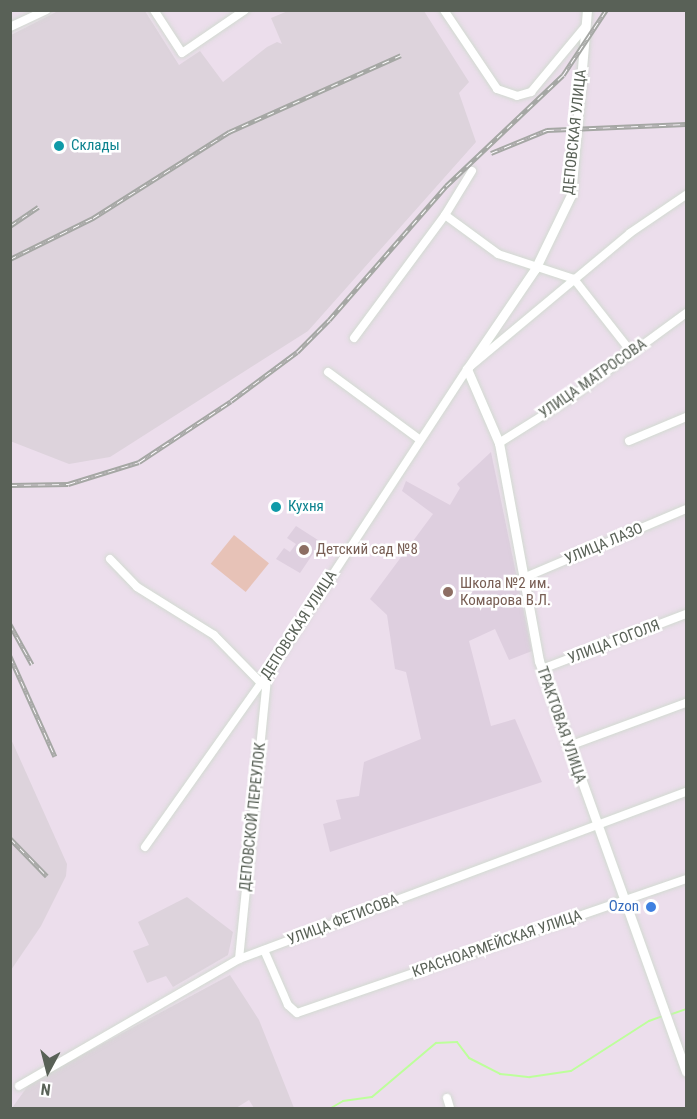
<!DOCTYPE html>
<meta charset="utf-8">
<style>
body{margin:0}
#map{position:relative;width:697px;height:1119px;overflow:hidden;background:#ecdeec;font-family:"Roboto Condensed",sans-serif}
div>[style]{position:absolute}
.industrial>*{inset:0;background:#ddd3dc}
.education>*{inset:0;background:#decfdf}
.green>*{inset:0;background:#e7c2b7;transform-origin:0 0}
.stream>*{height:2px;margin:-1px;padding:0 1px;transform-origin:1px;border-radius:1px;background:#bdff9b}
.roads{filter:drop-shadow(0 0 2px #d2dad1) drop-shadow(0 0 2px #d2dad1)}
.minor>*{height:8px;margin:-4px;padding:0 4px;transform-origin:4px;border-radius:4px;background:#fff}
.tertiary>*{height:9px;margin:-4.5px;padding:0 4.5px;transform-origin:4.5px;border-radius:4.5px;background:#fff}
.rail>*{height:4.5px;margin-top:-2.25px;transform-origin:0;background:repeating-linear-gradient(90deg,#fff 0 7px,#a5a7a4 0 14px);box-sizing:border-box;border-block:2px solid #a5a7a4}
.dots>*{width:16px;height:16px;translate:-50% -50%;box-sizing:border-box;border:3px solid #fff;border-radius:50%}
span{translate:-50% -50%;white-space:nowrap;text-align:center;line-height:1.15;-webkit-text-stroke:5px #fff;paint-order:stroke}
.street-label{font-size:15px;color:#596157}
.culture-label{font-size:15px;color:#0d838f}
.left{translate:0 -50%;text-align:left}
.education-label{font-size:15px;color:#785e54}
.shop-label{font-size:15px;color:#366cbe}
.right{translate:-100% -50%;text-align:right}
.frame{position:absolute;inset:0;border:12px solid #596157;pointer-events:none}
.north{position:absolute;left:18px;top:1041px;width:60px;height:60px;-webkit-text-stroke:4px #fff;paint-order:stroke;rotate:187deg;font-size:16px;font-weight:700;line-height:24px;text-align:center;color:#596157}
.north::after{content:'';display:block;margin:auto;width:21px;height:27px;background:#596157;clip-path:polygon(50% 0,100% 100%,50% 72%,0 100%)}
</style>
<div id="map">
<div class="industrial">
<i style="clip-path:polygon(60px 10px,145px 11px,179px 65px,200px 51px,223px 82px,267px 47px,277px 42px,282px 44px,271px 18px,288px 11px,424px 11px,469px 82px,459px 93px,476px 142px,308px 331px,110px 457px,69px 464px,10px 441px,11px 35px)"></i>
<i style="clip-path:polygon(11px 739px,67px 864px,66px 876px,41px 926px,11px 970px)"></i>
<i style="clip-path:polygon(187px 897px,233px 932px,228px 955px,173px 987px,166px 976px,147px 983px,133px 951px,149px 945px,138px 922px)"></i>
<i style="clip-path:polygon(230px 975px,259px 1020px,294px 1108px,254px 1108px,249px 1100px,236px 1108px,12px 1108px,30px 1083px)"></i>
</div>
<div class="education">
<i style="clip-path:polygon(491px 452px,532px 651px,509px 660px,495px 629px,469px 641px,491px 726px,515px 719px,542px 782px,330px 852px,323px 824px,341px 819px,336px 800px,359px 796px,364px 762px,421px 739px,406px 672px,395px 669px,387px 615px,370px 599px,433px 514px,402px 491px,406px 481px,450px 505px,460px 488px,457px 484px)"></i>
<i style="clip-path:polygon(296px 526px,321px 542px,300px 573px,276px 559px,284px 548px,290px 552px,296px 544px,287px 538px)"></i>
</div>
<div class="green">
<i style="left:234px;top:535px;width:45px;height:37px;rotate:39deg"></i>
</div>
<div class="stream">
<i style="left:669px;top:1015px;width:18px;rotate:-19deg"></i>
<i style="left:331px;top:1108px;width:14px;rotate:-30deg"></i>
<i style="left:343px;top:1101px;width:29px;rotate:-8deg"></i>
<i style="left:372px;top:1097px;width:84px;rotate:-40.2deg"></i>
<i style="left:436px;top:1043px;width:21px;rotate:-3deg"></i>
<i style="left:457px;top:1042px;width:20px;rotate:53deg"></i>
<i style="left:469px;top:1058px;width:35px;rotate:27deg"></i>
<i style="left:500px;top:1074px;width:30px;rotate:6deg"></i>
<i style="left:530px;top:1077px;width:41px;rotate:-8.3deg"></i>
<i style="left:571px;top:1071px;width:93px;rotate:-32.7deg"></i>
<i style="left:649px;top:1021px;width:15px;rotate:-20deg"></i>
</div>
<div class="roads">
<div class="minor">
<i style="left:154px;top:10px;width:51px;rotate:56.9deg"></i>
<i style="left:182px;top:53px;width:76px;rotate:-34.3deg"></i>
<i style="left:444px;top:10px;width:95px;rotate:56.1deg"></i>
<i style="left:497px;top:89px;width:21px;rotate:19deg"></i>
<i style="left:517px;top:96px;width:15px;rotate:-16deg"></i>
<i style="left:531px;top:92px;width:85px;rotate:-50.3deg"></i>
<i style="left:10px;top:27px;width:40px;rotate:-25deg"></i>
<i style="left:472px;top:171px;width:52px;rotate:121.5deg"></i>
<i style="left:445px;top:215px;width:66px;rotate:36.3deg"></i>
<i style="left:498px;top:254px;width:80px;rotate:18.2deg"></i>
<i style="left:574px;top:279px;width:94px;rotate:51.9deg"></i>
<i style="left:354px;top:338px;width:153px;rotate:-53.5deg"></i>
<i style="left:328px;top:372px;width:113px;rotate:36.4deg"></i>
<i style="left:629px;top:441px;width:62px;rotate:-22.8deg"></i>
<i style="left:499px;top:443px;width:83px;rotate:-32.2deg"></i>
<i style="left:569px;top:399px;width:145px;rotate:-36.3deg"></i>
<i style="left:110px;top:559px;width:39px;rotate:46deg"></i>
<i style="left:137px;top:587px;width:91px;rotate:31.9deg"></i>
<i style="left:214px;top:635px;width:67px;rotate:45.6deg"></i>
<i style="left:521px;top:579px;width:179px;rotate:-23deg"></i>
<i style="left:542px;top:669px;width:154px;rotate:-20.9deg"></i>
<i style="left:569px;top:746px;width:125px;rotate:-20.2deg"></i>
<i style="left:145px;top:847px;width:211px;rotate:-54.7deg"></i>
<i style="left:267px;top:675px;width:366px;rotate:-56.8deg"></i>
<i style="left:467px;top:369px;width:212px;rotate:-39.8deg"></i>
<i style="left:630px;top:233px;width:68px;rotate:-34.2deg"></i>
<i style="left:264px;top:950px;width:60px;rotate:66.4deg"></i>
<i style="left:288px;top:1005px;width:12px;rotate:42deg"></i>
<i style="left:297px;top:1013px;width:411px;rotate:-19deg"></i>
<i style="left:239px;top:959px;width:284px;rotate:-84.3deg"></i>
<i style="left:19px;top:1086px;width:254px;rotate:-30deg"></i>
<i style="left:239px;top:959px;width:477px;rotate:-20.5deg"></i>
<i style="left:447px;top:1098px;width:10px;rotate:73deg"></i>
</div>
<div class="tertiary">
<i style="left:587px;top:10px;width:186px;rotate:94.9deg"></i>
<i style="left:571px;top:195px;width:82px;rotate:115.9deg"></i>
<i style="left:535px;top:269px;width:121px;rotate:124.2deg"></i>
<i style="left:467px;top:369px;width:81px;rotate:66.6deg"></i>
<i style="left:499px;top:443px;width:222px;rotate:79.6deg"></i>
<i style="left:539px;top:661px;width:436px;rotate:70.3deg"></i>
</div>
</div>
<div class="rail">
<i style="left:491px;top:153px;width:61px;rotate:-22.3deg"></i>
<i style="left:547px;top:130px;width:139px;rotate:-2.5deg"></i>
<i style="left:10px;top:226px;width:34px;rotate:-34deg"></i>
<i style="left:10px;top:259px;width:93px;rotate:-26.3deg"></i>
<i style="left:93px;top:218px;width:161px;rotate:-32.3deg"></i>
<i style="left:229px;top:132px;width:188px;rotate:-24.1deg"></i>
<i style="left:10px;top:485px;width:58px;rotate:-1deg"></i>
<i style="left:68px;top:484px;width:74px;rotate:-17.2deg"></i>
<i style="left:139px;top:462px;width:110px;rotate:-33.5deg"></i>
<i style="left:231px;top:401px;width:82px;rotate:-36.6deg"></i>
<i style="left:297px;top:352px;width:45px;rotate:-45deg"></i>
<i style="left:329px;top:320px;width:178px;rotate:-48.9deg"></i>
<i style="left:446px;top:186px;width:161px;rotate:-43.5deg"></i>
<i style="left:563px;top:75px;width:78px;rotate:-56.5deg"></i>
<i style="left:10px;top:624px;width:46px;rotate:61.2deg"></i>
<i style="left:10px;top:656px;width:110px;rotate:65.8deg"></i>
<i style="left:10px;top:838px;width:53px;rotate:45.8deg"></i>
</div>
<div class="dots">
<i style="left:59px;top:146px;background:#0f9aa8"></i>
<i style="left:276px;top:507px;background:#0f9aa8"></i>
<i style="left:304px;top:550px;background:#8d6e63"></i>
<i style="left:448px;top:592px;background:#8d6e63"></i>
<i style="left:651px;top:907px;background:#3f7fe0"></i>
</div>
<div class="street-label">
<span style="left:575px;top:132px;rotate:-84deg">ДЕПОВСКАЯ УЛИЦА</span>
<span style="left:593px;top:379px;rotate:-35deg">УЛИЦА МАТРОСОВА</span>
<span style="left:604px;top:544px;rotate:-23deg">УЛИЦА ЛАЗО</span>
<span style="left:299px;top:625px;rotate:-57deg">ДЕПОВСКАЯ УЛИЦА</span>
<span style="left:614px;top:642px;rotate:-21deg">УЛИЦА ГОГОЛЯ</span>
<span style="left:561px;top:725px;rotate:71deg">ТРАКТОВАЯ УЛИЦА</span>
<span style="left:253px;top:817px;rotate:-84deg">ДЕПОВСКОЙ ПЕРЕУЛОК</span>
<span style="left:343px;top:920px;rotate:-21deg">УЛИЦА ФЕТИСОВА</span>
<span style="left:497px;top:944px;rotate:-19deg">КРАСНОАРМЕЙСКАЯ УЛИЦА</span>
</div>
<div class="culture-label">
<span class="left" style="left:71px;top:146px">Склады</span>
<span class="left" style="left:288px;top:507px">Кухня</span>
</div>
<div class="education-label">
<span class="left" style="left:316px;top:550px">Детский сад №8</span>
<span class="left" style="left:460px;top:592px">Школа №2 им.<br>Комарова В.Л.</span>
</div>
<div class="shop-label">
<span class="right" style="left:639px;top:907px">Ozon</span>
</div>
<div class="frame"></div>
<div class="north">N</div>
</div>
